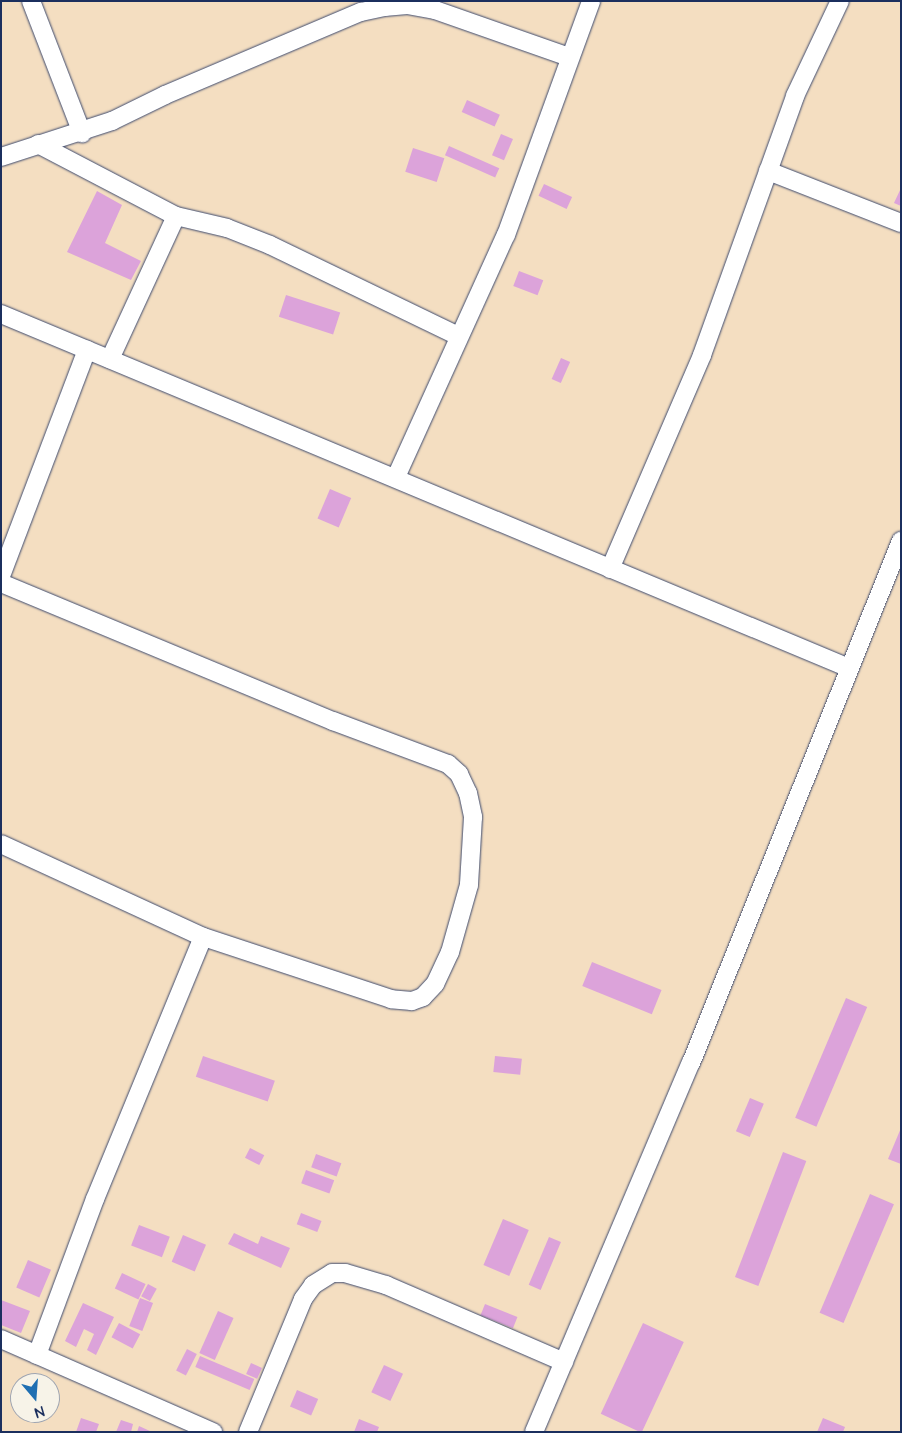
<!DOCTYPE html>
<style>
body{margin:0}
#map{position:relative;width:902px;height:1433px;overflow:hidden;background:#f4dec1;font-family:"Architects Daughter",sans-serif}
div>[style]{position:absolute}
.building>*{inset:0;background:#dca3da;transform-origin:0 0}
.roads{filter:drop-shadow(0 0 1px #3c496d) drop-shadow(0 0 1px #3c496d)}
.minor>*{height:18px;margin:-9px;padding:0 9px;transform-origin:9px;border-radius:9px;background:#fff}
span{translate:-50% -50%;white-space:nowrap;text-align:center;line-height:1.15;-webkit-text-stroke:5px #f7f3e8;paint-order:stroke}
.frame{position:absolute;inset:0;border:2px solid #1b2f5e;pointer-events:none}
.north{position:absolute;left:10px;top:1373px;width:50px;height:50px;box-sizing:border-box;background:#f7f3e8;border:1px solid #9fa5b1;border-radius:50%;rotate:162deg;font-size:14px;font-weight:700;line-height:20px;text-align:center;color:#1b2f5e}
.north::after{content:'';display:block;margin:auto;width:18px;height:22px;background:#1f6fb2;clip-path:polygon(50% 0,100% 100%,50% 72%,0 100%)}
</style>
<div id="map">
<div class="building">
<i style="left:467px;top:100px;width:36px;height:13px;rotate:24deg"></i>
<i style="left:501px;top:134px;width:13px;height:23px;rotate:23deg"></i>
<i style="left:449px;top:146px;width:55px;height:10px;rotate:24deg"></i>
<i style="left:413px;top:148px;width:33px;height:25px;rotate:18deg"></i>
<i style="left:544px;top:184px;width:31px;height:13px;rotate:25deg"></i>
<i style="clip-path:polygon(901px 188px,901px 206px,894px 203px)"></i>
<i style="clip-path:polygon(97px 191px,122px 205px,105px 243px,141px 261px,131px 280px,67px 252px)"></i>
<i style="left:519px;top:271px;width:26px;height:16px;rotate:21deg"></i>
<i style="left:286px;top:295px;width:57px;height:23px;rotate:18deg"></i>
<i style="left:561px;top:358px;width:10px;height:23px;rotate:24deg"></i>
<i style="left:330px;top:489px;width:23px;height:32px;rotate:23deg"></i>
<i style="left:592px;top:962px;width:75px;height:26px;rotate:22deg"></i>
<i style="left:846px;top:998px;width:23px;height:130px;rotate:23deg"></i>
<i style="left:203px;top:1056px;width:76px;height:22px;rotate:19deg"></i>
<i style="left:495px;top:1056px;width:27px;height:16px;rotate:6deg"></i>
<i style="left:750px;top:1098px;width:15px;height:36px;rotate:23deg"></i>
<i style="clip-path:polygon(901px 1128px,901px 1164px,888px 1159px)"></i>
<i style="left:250px;top:1148px;width:16px;height:11px;rotate:27deg"></i>
<i style="left:783px;top:1152px;width:25px;height:134px;rotate:21deg"></i>
<i style="left:316px;top:1154px;width:27px;height:14px;rotate:20deg"></i>
<i style="left:306px;top:1170px;width:30px;height:14px;rotate:20deg"></i>
<i style="left:870px;top:1194px;width:26px;height:129px;rotate:23deg"></i>
<i style="left:301px;top:1213px;width:22px;height:12px;rotate:21deg"></i>
<i style="left:503px;top:1219px;width:28px;height:50px;rotate:23deg"></i>
<i style="left:139px;top:1225px;width:33px;height:22px;rotate:21deg"></i>
<i style="clip-path:polygon(234px 1233px,258px 1244px,261px 1236px,290px 1248px,281px 1268px,228px 1244px)"></i>
<i style="left:183px;top:1235px;width:25px;height:29px;rotate:23deg"></i>
<i style="left:549px;top:1237px;width:13px;height:52px;rotate:23deg"></i>
<i style="left:28px;top:1260px;width:25px;height:30px;rotate:23deg"></i>
<i style="left:122px;top:1273px;width:26px;height:17px;rotate:25deg"></i>
<i style="left:148px;top:1284px;width:10px;height:14px;rotate:29deg"></i>
<i style="left:140px;top:1298px;width:14px;height:30px;rotate:21deg"></i>
<i style="clip-path:polygon(1px 1300px,30px 1311px,21px 1333px,1px 1325px)"></i>
<i style="clip-path:polygon(83px 1303px,114px 1317px,96px 1355px,87px 1350px,94px 1334px,84px 1329px,76px 1347px,65px 1341px)"></i>
<i style="left:485px;top:1304px;width:35px;height:12px;rotate:22deg"></i>
<i style="left:218px;top:1311px;width:17px;height:46px;rotate:24deg"></i>
<i style="left:119px;top:1323px;width:24px;height:16px;rotate:28deg"></i>
<i style="left:643px;top:1323px;width:45px;height:100px;rotate:25deg"></i>
<i style="left:187px;top:1349px;width:11px;height:24px;rotate:27deg"></i>
<i style="left:200px;top:1356px;width:59px;height:12px;rotate:23deg"></i>
<i style="left:251px;top:1363px;width:12px;height:12px;rotate:24deg"></i>
<i style="left:384px;top:1365px;width:21px;height:30px;rotate:25deg"></i>
<i style="left:297px;top:1390px;width:23px;height:18px;rotate:23deg"></i>
<i style="clip-path:polygon(81px 1418px,99px 1424px,96px 1432px,76px 1432px)"></i>
<i style="clip-path:polygon(823px 1418px,845px 1427px,843px 1432px,817px 1432px)"></i>
<i style="clip-path:polygon(359px 1419px,379px 1427px,377px 1432px,354px 1432px)"></i>
<i style="clip-path:polygon(121px 1420px,133px 1424px,131px 1432px,116px 1432px)"></i>
<i style="clip-path:polygon(139px 1426px,152px 1432px,137px 1432px)"></i>
</div>
<div class="roads">
<div class="minor">
<i style="left:31px;top:1px;width:142px;rotate:68.9deg"></i>
<i style="left:38px;top:144px;width:156px;rotate:27.6deg"></i>
<i style="left:176px;top:216px;width:52px;rotate:13.2deg"></i>
<i style="left:227px;top:228px;width:46px;rotate:21.6deg"></i>
<i style="left:270px;top:245px;width:209px;rotate:25.8deg"></i>
<i style="left:1px;top:157px;width:117px;rotate:-18deg"></i>
<i style="left:112px;top:121px;width:59px;rotate:-26.1deg"></i>
<i style="left:165px;top:95px;width:213px;rotate:-23deg"></i>
<i style="left:361px;top:12px;width:24px;rotate:-12deg"></i>
<i style="left:384px;top:7px;width:23px;rotate:-5deg"></i>
<i style="left:407px;top:5px;width:28px;rotate:10deg"></i>
<i style="left:435px;top:10px;width:142px;rotate:19.3deg"></i>
<i style="left:768px;top:171px;width:143px;rotate:21.4deg"></i>
<i style="left:1px;top:314px;width:919px;rotate:22.66deg"></i>
<i style="left:110px;top:359px;width:157px;rotate:-65.2deg"></i>
<i style="left:396px;top:477px;width:266px;rotate:-65.6deg"></i>
<i style="left:506px;top:235px;width:249px;rotate:-70deg"></i>
<i style="left:610px;top:569px;width:233px;rotate:-66.7deg"></i>
<i style="left:702px;top:355px;width:275px;rotate:-70.2deg"></i>
<i style="left:795px;top:96px;width:105px;rotate:-64.7deg"></i>
<i style="left:1px;top:576px;width:242px;rotate:-69.2deg"></i>
<i style="left:1px;top:583px;width:360px;rotate:22.6deg"></i>
<i style="left:333px;top:721px;width:123px;rotate:20.5deg"></i>
<i style="left:448px;top:764px;width:15px;rotate:42deg"></i>
<i style="left:459px;top:774px;width:21px;rotate:65deg"></i>
<i style="left:468px;top:793px;width:25px;rotate:78deg"></i>
<i style="left:473px;top:817px;width:68px;rotate:93.4deg"></i>
<i style="left:469px;top:885px;width:70px;rotate:105.8deg"></i>
<i style="left:450px;top:952px;width:35px;rotate:115deg"></i>
<i style="left:435px;top:984px;width:18px;rotate:133deg"></i>
<i style="left:423px;top:997px;width:12px;rotate:160deg"></i>
<i style="left:412px;top:1001px;width:21px;rotate:-175deg"></i>
<i style="left:391px;top:999px;width:198px;rotate:-161.7deg"></i>
<i style="left:203px;top:937px;width:222px;rotate:-155.3deg"></i>
<i style="left:1px;top:1339px;width:232px;rotate:23.7deg"></i>
<i style="left:37px;top:1355px;width:166px;rotate:-69.6deg"></i>
<i style="left:95px;top:1199px;width:283px;rotate:-67.6deg"></i>
<i style="left:248px;top:1432px;width:144px;rotate:-67.5deg"></i>
<i style="left:303px;top:1299px;width:17px;rotate:-54deg"></i>
<i style="left:313px;top:1285px;width:22px;rotate:-32deg"></i>
<i style="left:332px;top:1273px;width:13px"></i>
<i style="left:345px;top:1273px;width:43px;rotate:16.3deg"></i>
<i style="left:386px;top:1285px;width:194px;rotate:23.4deg"></i>
<i style="left:534px;top:1432px;width:401px;rotate:-67deg"></i>
<i style="left:691px;top:1063px;width:563px;rotate:-68.09deg"></i>
</div>
</div>
<div class="frame"></div>
<div class="north">N</div>
</div>
